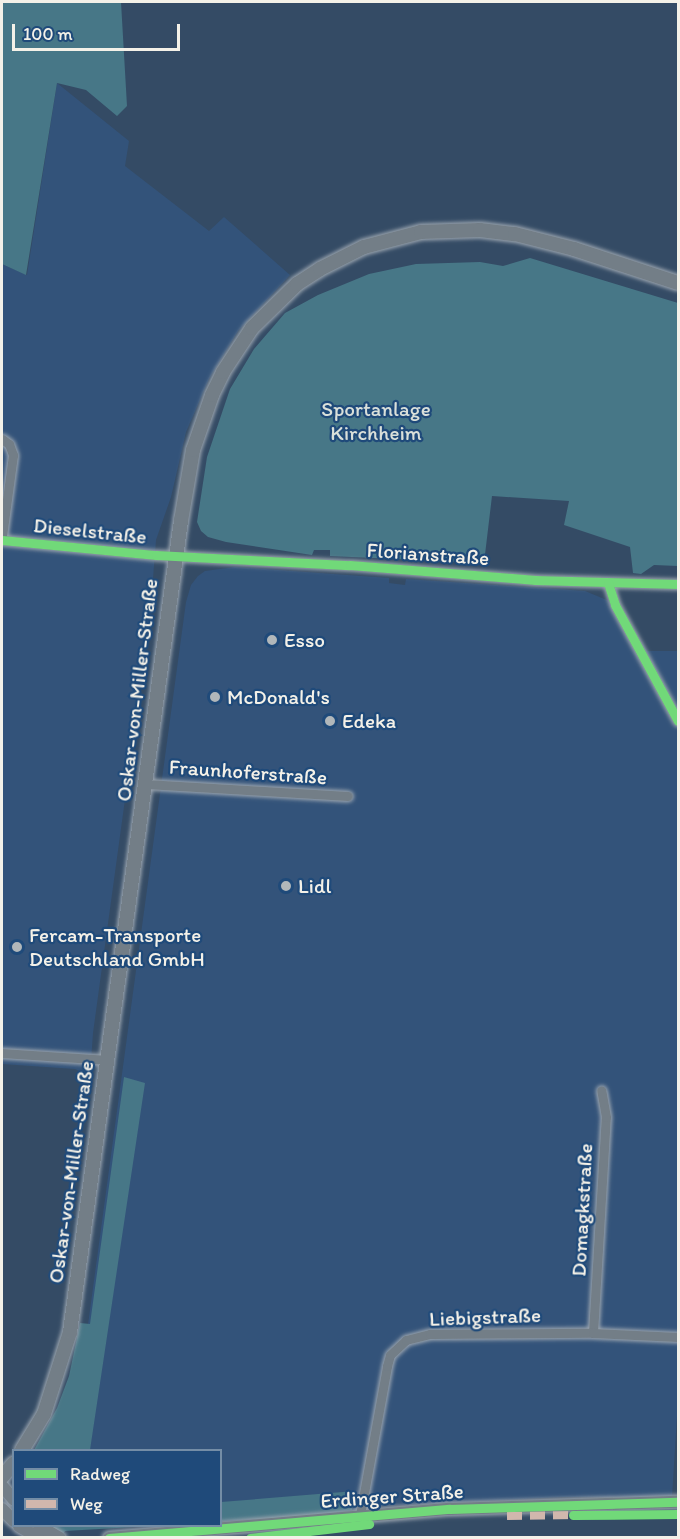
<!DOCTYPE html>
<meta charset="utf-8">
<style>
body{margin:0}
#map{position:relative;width:680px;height:1539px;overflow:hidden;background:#344b65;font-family:Itim,sans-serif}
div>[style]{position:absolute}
.built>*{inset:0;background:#33537a}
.green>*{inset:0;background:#477787}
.roads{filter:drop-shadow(0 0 2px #9ba5af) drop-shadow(0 0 2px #9ba5af)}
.minor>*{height:9px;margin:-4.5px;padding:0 4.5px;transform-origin:4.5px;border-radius:4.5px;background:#737e87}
.tertiary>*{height:12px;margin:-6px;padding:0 6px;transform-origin:6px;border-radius:6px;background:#737e87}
.secondary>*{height:14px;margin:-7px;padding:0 7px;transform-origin:7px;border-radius:7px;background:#737e87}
.quiet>*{height:8px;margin-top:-4px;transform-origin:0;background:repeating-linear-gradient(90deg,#d1b7ad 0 15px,transparent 0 23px)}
.cycleway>*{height:9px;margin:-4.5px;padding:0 4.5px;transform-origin:4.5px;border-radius:4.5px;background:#71d979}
.dots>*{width:16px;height:16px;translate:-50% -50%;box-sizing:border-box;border:3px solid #1f4a7a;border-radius:50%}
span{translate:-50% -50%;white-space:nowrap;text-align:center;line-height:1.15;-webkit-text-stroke:4.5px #1f4a7a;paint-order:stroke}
.park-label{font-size:21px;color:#dae0da}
.street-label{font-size:21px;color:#f4f1e8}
.poi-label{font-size:21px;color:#f4f1e8}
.left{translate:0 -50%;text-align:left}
.frame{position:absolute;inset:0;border:3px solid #f4f1e8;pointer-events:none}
.legend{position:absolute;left:12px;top:1449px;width:210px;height:78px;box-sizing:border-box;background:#1f4a7a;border:2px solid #748da6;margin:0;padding:8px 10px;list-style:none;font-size:18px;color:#f4f1e8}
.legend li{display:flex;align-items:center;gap:12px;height:30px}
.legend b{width:30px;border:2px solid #748da6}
.scale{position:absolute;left:12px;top:24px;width:168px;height:27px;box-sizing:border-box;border:3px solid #f4f1e8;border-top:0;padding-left:8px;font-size:18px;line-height:21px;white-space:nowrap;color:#f4f1e8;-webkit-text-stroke:4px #1f4a7a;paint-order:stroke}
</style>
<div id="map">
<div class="built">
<i style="clip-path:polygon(57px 83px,129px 141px,125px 166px,209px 231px,224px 217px,290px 275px,238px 331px,209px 379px,186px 432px,171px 497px,156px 540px,150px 617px,93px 1033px,90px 1076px,75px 1069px,2px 1064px,2px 264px,27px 275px)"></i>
<i style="clip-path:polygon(235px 567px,389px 578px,389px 583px,405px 585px,406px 579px,585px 591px,619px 605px,647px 651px,678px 651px,678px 1400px,672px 1497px,563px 1497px,381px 1506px,309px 1516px,221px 1521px,220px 1450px,71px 1450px,186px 602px,191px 585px,198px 576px,205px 571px)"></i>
</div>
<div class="green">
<i style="clip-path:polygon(2px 2px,121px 2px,127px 106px,117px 116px,86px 90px,57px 83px,26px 275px,2px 264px)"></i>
<i style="clip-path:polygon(530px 258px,678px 303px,678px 566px,654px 565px,641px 574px,633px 573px,630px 547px,564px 525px,569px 501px,492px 496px,484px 563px,330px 556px,330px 550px,314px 550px,312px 555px,226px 542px,208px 537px,201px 531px,197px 522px,207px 457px,230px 389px,254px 349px,285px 313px,318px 295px,369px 274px,416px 264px,480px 262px,503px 266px)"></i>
<i style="clip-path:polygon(124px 1077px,145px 1083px,90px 1450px,34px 1450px,57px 1408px,69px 1376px,80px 1323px,90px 1324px)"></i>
<i style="clip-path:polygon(355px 1491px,352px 1510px,309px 1516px,221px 1521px,221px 1502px)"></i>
<i style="clip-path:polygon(48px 1526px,151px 1526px,65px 1531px,63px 1534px)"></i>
</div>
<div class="roads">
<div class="minor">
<i style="left:2px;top:439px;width:9px;rotate:36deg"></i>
<i style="left:9px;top:444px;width:12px;rotate:70deg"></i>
<i style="left:13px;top:455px;width:82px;rotate:97.7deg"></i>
<i style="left:2px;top:540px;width:155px;rotate:5.6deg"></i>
<i style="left:156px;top:555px;width:194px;rotate:3deg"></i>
<i style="left:350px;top:565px;width:186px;rotate:4.6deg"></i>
<i style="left:535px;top:580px;width:143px;rotate:1.6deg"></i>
<i style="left:608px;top:583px;width:23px;rotate:72deg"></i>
<i style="left:615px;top:605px;width:132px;rotate:61.5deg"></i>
<i style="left:146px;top:784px;width:202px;rotate:3.4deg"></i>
<i style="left:2px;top:1053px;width:106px;rotate:3.8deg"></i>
<i style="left:593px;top:1333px;width:216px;rotate:-86.6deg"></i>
<i style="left:606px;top:1117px;width:27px;rotate:-100deg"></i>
<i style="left:360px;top:1515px;width:151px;rotate:-79.7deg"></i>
<i style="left:387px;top:1366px;width:11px;rotate:-75deg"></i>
<i style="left:390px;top:1355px;width:22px;rotate:-43deg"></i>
<i style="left:406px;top:1340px;width:25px;rotate:-14deg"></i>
<i style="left:430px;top:1334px;width:163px;rotate:-0.4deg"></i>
<i style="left:593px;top:1333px;width:85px;rotate:2.7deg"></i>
</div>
<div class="tertiary">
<i style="left:2px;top:1486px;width:18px;rotate:49deg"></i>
<i style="left:2px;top:1509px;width:17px;rotate:45deg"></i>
<i style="left:19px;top:1526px;width:23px;rotate:31deg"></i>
<i style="left:39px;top:1526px;width:24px;rotate:30deg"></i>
<i style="left:109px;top:1538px;width:342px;rotate:-4.9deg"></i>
<i style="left:450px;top:1509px;width:228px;rotate:-1.8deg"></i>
</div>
<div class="secondary">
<i style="left:22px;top:1450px;width:42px;rotate:-58.6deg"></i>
<i style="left:44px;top:1414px;width:86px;rotate:-72.4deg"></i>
<i style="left:70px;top:1332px;width:819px;rotate:-82.21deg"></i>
<i style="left:181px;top:521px;width:72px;rotate:-80.4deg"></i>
<i style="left:193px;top:450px;width:58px;rotate:-70.9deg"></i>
<i style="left:212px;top:395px;width:25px;rotate:-64deg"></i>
<i style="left:223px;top:372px;width:53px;rotate:-56.6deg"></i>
<i style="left:252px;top:328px;width:63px;rotate:-44.4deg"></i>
<i style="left:297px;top:284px;width:27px;rotate:-33deg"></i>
<i style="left:320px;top:269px;width:49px;rotate:-26.6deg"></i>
<i style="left:364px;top:247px;width:59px;rotate:-14.7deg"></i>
<i style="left:421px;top:232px;width:59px;rotate:-1.9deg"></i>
<i style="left:480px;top:230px;width:35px;rotate:7deg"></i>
<i style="left:515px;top:234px;width:61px;rotate:14.3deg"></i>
<i style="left:574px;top:249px;width:109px;rotate:18.1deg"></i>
<i style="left:2px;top:1477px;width:18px;rotate:-49deg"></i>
</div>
</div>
<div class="quiet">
<i style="left:507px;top:1516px;width:72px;rotate:-0.8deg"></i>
</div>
<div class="cycleway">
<i style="left:2px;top:540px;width:155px;rotate:5.6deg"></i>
<i style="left:156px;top:555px;width:194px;rotate:3deg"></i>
<i style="left:350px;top:565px;width:186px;rotate:4.6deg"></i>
<i style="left:535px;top:580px;width:143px;rotate:1.6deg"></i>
<i style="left:608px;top:583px;width:23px;rotate:72deg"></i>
<i style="left:615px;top:605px;width:132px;rotate:61.5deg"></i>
<i style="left:573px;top:1515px;width:105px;rotate:-0.5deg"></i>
<i style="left:109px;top:1538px;width:342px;rotate:-4.9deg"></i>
<i style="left:450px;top:1509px;width:228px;rotate:-1.8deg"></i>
<i style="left:250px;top:1538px;width:120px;rotate:-6.7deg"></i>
</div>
<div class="dots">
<i style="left:272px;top:640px;background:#b1b7ba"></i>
<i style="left:215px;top:697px;background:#b1b7ba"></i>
<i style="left:330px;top:721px;background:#b1b7ba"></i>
<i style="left:286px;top:886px;background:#b1b7ba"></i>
<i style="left:17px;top:947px;background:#b1b7ba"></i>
</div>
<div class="park-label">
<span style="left:376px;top:421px">Sportanlage<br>Kirchheim</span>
</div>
<div class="street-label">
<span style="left:90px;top:531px;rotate:6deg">Dieselstraße</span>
<span style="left:428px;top:554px;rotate:4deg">Florianstraße</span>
<span style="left:137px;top:690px;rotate:-83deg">Oskar-von-Miller-Straße</span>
<span style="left:248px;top:772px;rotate:4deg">Fraunhoferstraße</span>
<span style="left:71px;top:1172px;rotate:-82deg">Oskar-von-Miller-Straße</span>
<span style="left:582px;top:1210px;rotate:-87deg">Domagkstraße</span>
<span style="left:485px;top:1317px;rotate:-2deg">Liebigstraße</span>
<span style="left:392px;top:1496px;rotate:-4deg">Erdinger Straße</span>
</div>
<div class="poi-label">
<span class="left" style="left:284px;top:640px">Esso</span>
<span class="left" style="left:227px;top:697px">McDonald's</span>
<span class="left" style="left:342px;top:721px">Edeka</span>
<span class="left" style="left:298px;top:886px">Lidl</span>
<span class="left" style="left:29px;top:947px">Fercam-Transporte<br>Deutschland GmbH</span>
</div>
<div class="frame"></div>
<ul class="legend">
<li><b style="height:8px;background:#71d979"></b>Radweg</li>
<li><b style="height:8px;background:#d1b7ad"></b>Weg</li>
</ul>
<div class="scale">100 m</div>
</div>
